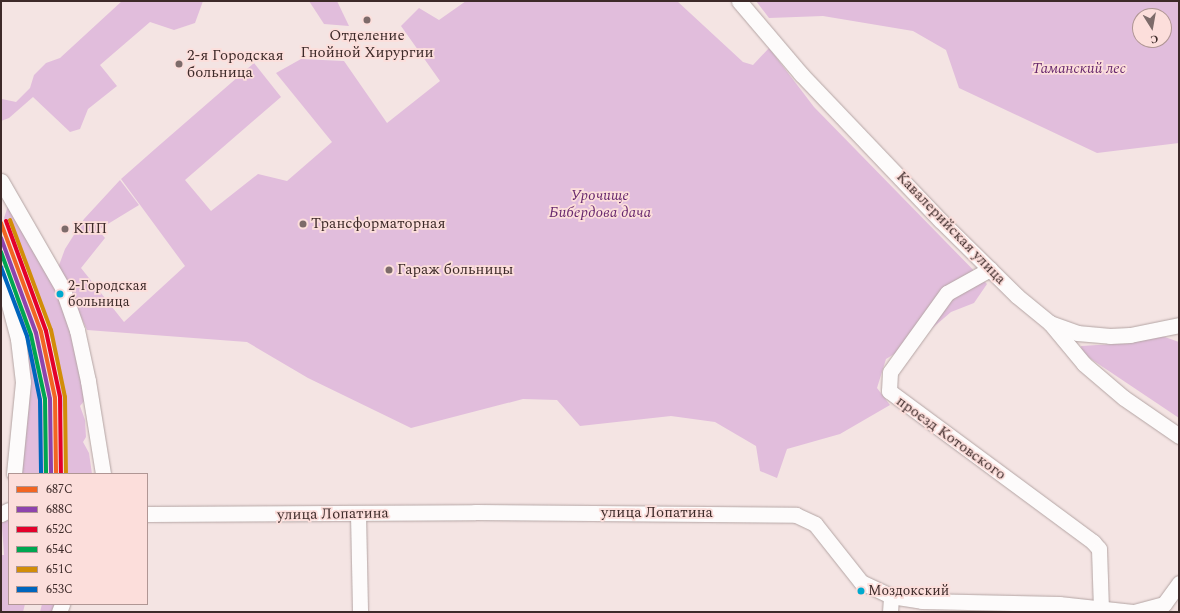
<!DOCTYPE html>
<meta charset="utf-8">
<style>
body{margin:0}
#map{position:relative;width:1180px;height:613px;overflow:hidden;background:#f4e4e3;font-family:Spectral,serif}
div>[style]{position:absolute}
.forest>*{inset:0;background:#e1bddc}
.roads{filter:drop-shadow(0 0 1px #b4a5a4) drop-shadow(0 0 1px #b4a5a4)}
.minor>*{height:15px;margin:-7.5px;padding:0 7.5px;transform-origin:7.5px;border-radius:7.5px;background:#fdfbfb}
.rail-1>*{height:4px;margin:-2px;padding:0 2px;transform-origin:2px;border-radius:2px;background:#f26522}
.rail-2>*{height:4px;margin:-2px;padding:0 2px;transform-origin:2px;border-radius:2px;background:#8e44ad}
.rail-3>*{height:4px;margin:-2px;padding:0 2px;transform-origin:2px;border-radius:2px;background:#e4002b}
.rail-4>*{height:4px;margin:-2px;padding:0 2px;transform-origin:2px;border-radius:2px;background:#00a651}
.rail-5>*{height:4px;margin:-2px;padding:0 2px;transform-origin:2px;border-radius:2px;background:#d28d08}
.rail-6>*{height:4px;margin:-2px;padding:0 2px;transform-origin:2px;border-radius:2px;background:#0065bd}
.dots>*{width:11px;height:11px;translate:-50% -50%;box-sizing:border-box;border:2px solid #fcdedb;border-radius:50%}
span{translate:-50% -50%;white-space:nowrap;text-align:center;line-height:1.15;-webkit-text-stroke:3.5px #fcdedb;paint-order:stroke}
.bus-label{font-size:14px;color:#3d2a29}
.left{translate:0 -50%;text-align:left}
.poi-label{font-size:15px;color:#3d2a29}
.park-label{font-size:15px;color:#68296e;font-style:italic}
.street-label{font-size:15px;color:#3d2a29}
.frame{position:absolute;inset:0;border:2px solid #3d2a29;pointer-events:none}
.legend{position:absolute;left:8px;top:473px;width:140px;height:132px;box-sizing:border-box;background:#fcdedb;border:1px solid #b09694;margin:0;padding:5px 7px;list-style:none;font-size:12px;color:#3d2a29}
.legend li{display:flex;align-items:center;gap:8px;height:20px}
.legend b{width:20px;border:1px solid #b09694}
.north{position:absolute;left:1132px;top:8px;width:40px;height:40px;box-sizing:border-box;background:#fcdedb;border:1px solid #b09694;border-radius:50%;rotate:169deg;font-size:11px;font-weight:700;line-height:16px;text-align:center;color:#3d2a29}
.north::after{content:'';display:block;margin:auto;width:14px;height:18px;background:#7d6b6a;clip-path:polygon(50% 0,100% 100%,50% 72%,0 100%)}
</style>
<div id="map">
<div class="forest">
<i style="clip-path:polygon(122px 1px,203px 1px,195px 23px,174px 30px,150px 22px,100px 65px,117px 86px,88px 109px,80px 129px,70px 132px,33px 97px,9px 118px,1px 121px,2px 99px,16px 102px,30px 88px,34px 75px,46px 63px,60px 58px)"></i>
<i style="clip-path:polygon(309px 1px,337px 1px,349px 26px,324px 24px)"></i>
<i style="clip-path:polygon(466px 1px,677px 1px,743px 62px,753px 65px,769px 48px,814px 107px,987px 284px,974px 303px,951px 312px,922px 337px,886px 359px,877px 388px,890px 405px,840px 434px,787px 449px,777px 478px,760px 471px,756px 446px,715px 422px,671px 416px,580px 426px,557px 400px,523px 399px,411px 428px,308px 378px,247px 342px,87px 330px,58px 268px,65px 249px,84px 219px,120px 180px,139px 205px,98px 230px,105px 238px,81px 268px,124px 322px,185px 266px,121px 179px,155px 149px,254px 63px,281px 97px,185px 180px,211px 211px,258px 174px,287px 181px,332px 142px,276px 73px,301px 59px,344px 61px,387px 123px,440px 81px,401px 26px,419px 8px,439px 20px)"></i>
<i style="clip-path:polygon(evenodd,756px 1px,1179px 1px,1179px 143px,1097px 153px,959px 88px,946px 50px,913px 31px,823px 16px,769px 18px,756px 1px,1140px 16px,1164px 16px,1164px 40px,1140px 40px,1140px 16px)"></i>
<i style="clip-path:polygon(8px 206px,51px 273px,73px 331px,85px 400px,80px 406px,85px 420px,86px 437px,83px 442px,89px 453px,92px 474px,65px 474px,65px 431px,58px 371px,47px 322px,31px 277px,4px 218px)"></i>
<i style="clip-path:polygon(25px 310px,36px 354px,46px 429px,47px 474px,17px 474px,19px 444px,29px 408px,29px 383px,19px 314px)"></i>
<i style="clip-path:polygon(1162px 336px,1179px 342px,1179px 418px,1082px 353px,1081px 346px,1130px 343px)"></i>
<i style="clip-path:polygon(9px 511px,9px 604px,25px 604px,23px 612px,1px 612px,1px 555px,4px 555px,1px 512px)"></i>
<i style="clip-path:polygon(42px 604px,57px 604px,54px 612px,40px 612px)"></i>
</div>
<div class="roads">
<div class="minor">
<i style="left:739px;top:1px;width:96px;rotate:49.7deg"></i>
<i style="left:801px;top:74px;width:202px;rotate:46.4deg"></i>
<i style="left:940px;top:220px;width:108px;rotate:44.6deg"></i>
<i style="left:1017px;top:296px;width:43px;rotate:39.3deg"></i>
<i style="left:1050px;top:323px;width:53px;rotate:50.3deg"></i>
<i style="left:1084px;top:364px;width:52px;rotate:40.4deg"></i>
<i style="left:1124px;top:398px;width:67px;rotate:34.6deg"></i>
<i style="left:1px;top:181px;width:122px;rotate:60.1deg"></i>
<i style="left:62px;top:287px;width:46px;rotate:70.8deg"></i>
<i style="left:77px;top:330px;width:52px;rotate:77.8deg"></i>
<i style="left:88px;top:381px;width:94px;rotate:80.8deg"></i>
<i style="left:990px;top:269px;width:49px;rotate:150.8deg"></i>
<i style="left:947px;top:293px;width:97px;rotate:125.8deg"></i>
<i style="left:890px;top:372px;width:19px;rotate:93deg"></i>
<i style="left:889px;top:391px;width:254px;rotate:36.5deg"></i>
<i style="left:1093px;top:542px;width:9px;rotate:49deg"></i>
<i style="left:1099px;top:549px;width:60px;rotate:88.1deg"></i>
<i style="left:1px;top:274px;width:67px;rotate:75.3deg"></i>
<i style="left:18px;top:339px;width:43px;rotate:83.4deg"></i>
<i style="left:23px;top:382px;width:92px;rotate:95.6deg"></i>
<i style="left:1050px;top:323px;width:29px;rotate:20deg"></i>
<i style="left:1077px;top:333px;width:33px;rotate:5deg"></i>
<i style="left:1110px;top:336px;width:20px;rotate:-3deg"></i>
<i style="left:1130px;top:335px;width:50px;rotate:-11.5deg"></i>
<i style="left:1px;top:514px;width:9px;rotate:-27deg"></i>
<i style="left:147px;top:514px;width:328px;rotate:-0.3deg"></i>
<i style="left:475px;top:512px;width:321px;rotate:0.5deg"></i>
<i style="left:796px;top:515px;width:21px;rotate:25deg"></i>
<i style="left:815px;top:524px;width:74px;rotate:51.6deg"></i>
<i style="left:861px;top:582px;width:33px;rotate:25deg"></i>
<i style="left:891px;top:596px;width:31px;rotate:9deg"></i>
<i style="left:922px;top:601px;width:137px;rotate:1.3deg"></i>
<i style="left:1059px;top:604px;width:74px;rotate:6.2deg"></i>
<i style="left:358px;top:514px;width:98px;rotate:88.8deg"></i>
<i style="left:59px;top:612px;width:9px;rotate:-69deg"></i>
<i style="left:890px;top:612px;width:16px;rotate:-86deg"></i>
<i style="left:1134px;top:612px;width:31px;rotate:-15deg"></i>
<i style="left:1164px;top:604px;width:26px;rotate:-54deg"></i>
</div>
</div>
<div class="rail-1">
<i style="left:1px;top:223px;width:116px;rotate:69.8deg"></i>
<i style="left:41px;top:332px;width:67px;rotate:78deg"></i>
<i style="left:55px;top:398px;width:76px;rotate:89.2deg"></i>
</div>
<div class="rail-2">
<i style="left:1px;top:238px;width:101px;rotate:69.8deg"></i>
<i style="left:36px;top:333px;width:67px;rotate:78deg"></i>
<i style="left:50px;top:399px;width:75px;rotate:89.2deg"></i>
</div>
<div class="rail-3">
<i style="left:6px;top:221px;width:117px;rotate:70deg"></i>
<i style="left:46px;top:331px;width:67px;rotate:78deg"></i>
<i style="left:60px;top:397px;width:77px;rotate:89.3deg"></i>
</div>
<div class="rail-4">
<i style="left:1px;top:252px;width:88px;rotate:70.1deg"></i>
<i style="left:31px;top:335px;width:66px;rotate:77.7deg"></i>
<i style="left:45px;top:399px;width:75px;rotate:89.2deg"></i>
</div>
<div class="rail-5">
<i style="left:10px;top:220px;width:117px;rotate:69.6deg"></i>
<i style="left:51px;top:330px;width:68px;rotate:78.2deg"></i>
<i style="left:65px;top:397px;width:77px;rotate:89.3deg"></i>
</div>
<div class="rail-6">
<i style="left:1px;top:267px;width:74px;rotate:69.4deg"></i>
<i style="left:27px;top:336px;width:65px;rotate:78.5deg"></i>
<i style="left:40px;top:400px;width:74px;rotate:89.2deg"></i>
</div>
<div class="dots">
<i style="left:367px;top:20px;background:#7d6b6a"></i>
<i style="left:179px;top:64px;background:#7d6b6a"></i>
<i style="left:303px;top:224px;background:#7d6b6a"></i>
<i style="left:65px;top:229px;background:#7d6b6a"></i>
<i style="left:389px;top:270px;background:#7d6b6a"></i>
<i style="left:60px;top:294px;background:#00a9ce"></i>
<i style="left:861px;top:591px;background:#00a9ce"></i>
</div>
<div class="bus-label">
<span class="left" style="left:68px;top:294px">2-Городская<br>больница</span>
<span class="left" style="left:868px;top:591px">Моздокский</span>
</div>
<div class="poi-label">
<span style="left:367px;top:44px">Отделение<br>Гнойной Хирургии</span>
<span class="left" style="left:187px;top:64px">2-я Городская<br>больница</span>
<span class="left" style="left:311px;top:224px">Трансформаторная</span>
<span class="left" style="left:73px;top:229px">КПП</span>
<span class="left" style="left:397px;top:270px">Гараж больницы</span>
</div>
<div class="park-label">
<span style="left:1079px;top:69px">Таманский лес</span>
<span style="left:600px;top:204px">Урочище<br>Бибердова дача</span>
</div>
<div class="street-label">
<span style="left:951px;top:228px;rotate:46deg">Кавалерийская улица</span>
<span style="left:951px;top:438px;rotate:36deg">проезд Котовского</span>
<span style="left:657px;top:513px">улица Лопатина</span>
<span style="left:333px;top:514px;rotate:-1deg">улица Лопатина</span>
</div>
<div class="frame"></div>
<ul class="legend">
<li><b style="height:5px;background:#f26522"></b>687С</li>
<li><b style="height:5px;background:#8e44ad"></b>688С</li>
<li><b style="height:5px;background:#e4002b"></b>652С</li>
<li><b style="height:5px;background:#00a651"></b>654С</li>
<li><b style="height:5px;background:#d28d08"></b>651С</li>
<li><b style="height:5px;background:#0065bd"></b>653С</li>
</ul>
<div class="north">С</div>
</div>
